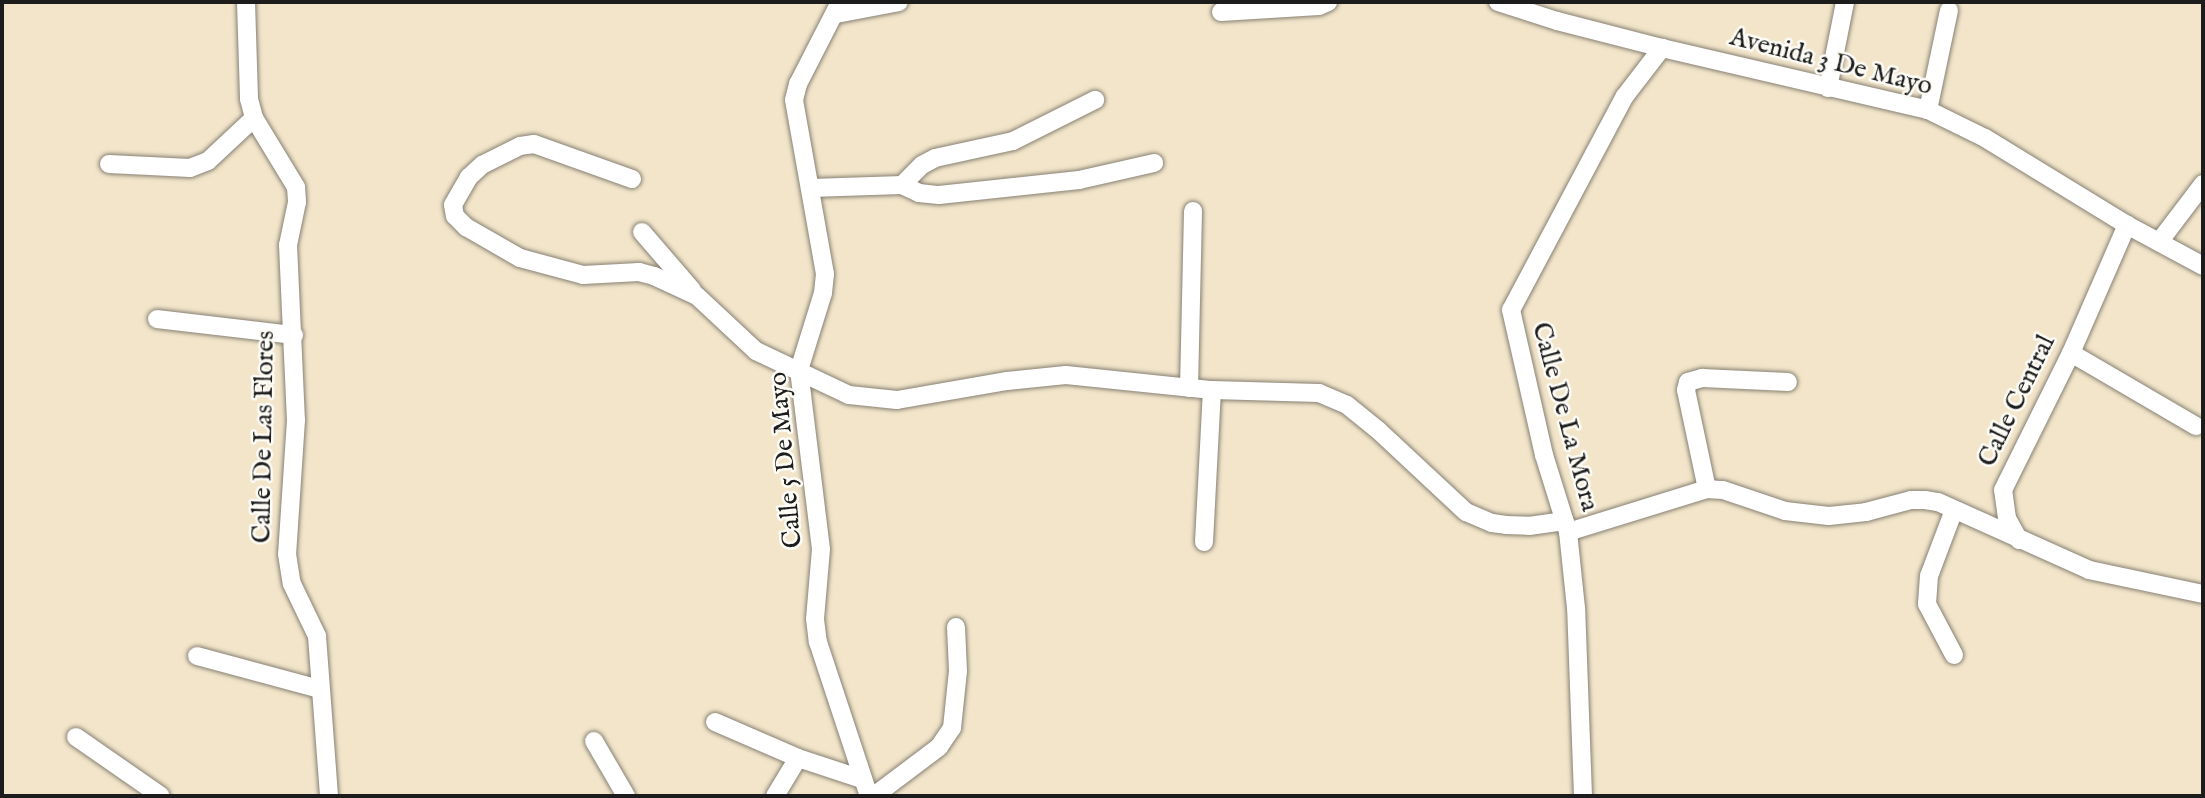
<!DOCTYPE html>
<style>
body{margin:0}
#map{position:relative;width:2205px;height:798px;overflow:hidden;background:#f2e5ca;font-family:"IM FELL English",serif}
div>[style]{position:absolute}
.roads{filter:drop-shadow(0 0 2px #878073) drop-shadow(0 0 2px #878073)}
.minor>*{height:18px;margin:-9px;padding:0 9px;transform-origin:9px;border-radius:9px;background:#fff}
span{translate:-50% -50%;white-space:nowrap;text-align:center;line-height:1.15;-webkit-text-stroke:5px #fdfcf7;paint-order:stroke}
.street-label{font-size:26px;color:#1c1c1c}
.frame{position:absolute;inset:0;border:4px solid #1c1c1c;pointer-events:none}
</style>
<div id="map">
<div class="roads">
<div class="minor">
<i style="left:246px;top:2px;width:97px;rotate:88.2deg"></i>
<i style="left:249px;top:99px;width:20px;rotate:75deg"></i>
<i style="left:254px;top:118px;width:81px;rotate:58.7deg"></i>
<i style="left:296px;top:187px;width:15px;rotate:86deg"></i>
<i style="left:297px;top:202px;width:44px;rotate:101.8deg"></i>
<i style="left:288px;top:245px;width:175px;rotate:87.4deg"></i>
<i style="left:296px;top:420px;width:134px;rotate:93.8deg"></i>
<i style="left:287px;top:554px;width:30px;rotate:81deg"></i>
<i style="left:292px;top:584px;width:58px;rotate:64.3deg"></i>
<i style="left:317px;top:636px;width:160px;rotate:85.7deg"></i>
<i style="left:840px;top:2px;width:92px;rotate:117.1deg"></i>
<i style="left:798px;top:84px;width:16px;rotate:104deg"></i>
<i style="left:794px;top:100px;width:177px;rotate:79.9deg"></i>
<i style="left:825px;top:274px;width:19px;rotate:96deg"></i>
<i style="left:823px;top:293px;width:81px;rotate:107.3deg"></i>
<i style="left:799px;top:370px;width:180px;rotate:83deg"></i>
<i style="left:821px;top:549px;width:70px;rotate:94.9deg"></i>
<i style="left:815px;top:619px;width:23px;rotate:83deg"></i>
<i style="left:818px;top:642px;width:162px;rotate:71.7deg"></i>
<i style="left:1498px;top:2px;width:62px;rotate:17.9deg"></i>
<i style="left:1557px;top:21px;width:108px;rotate:14.4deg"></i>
<i style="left:1662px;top:48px;width:273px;rotate:13.1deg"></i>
<i style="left:1928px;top:110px;width:64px;rotate:26.2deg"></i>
<i style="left:1985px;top:138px;width:167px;rotate:31.5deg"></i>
<i style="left:2127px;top:225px;width:86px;rotate:28.3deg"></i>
<i style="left:1221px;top:12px;width:98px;rotate:-3.5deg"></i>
<i style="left:1319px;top:6px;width:10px;rotate:-24deg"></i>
<i style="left:836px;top:14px;width:64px;rotate:-10.8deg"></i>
<i style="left:1828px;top:88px;width:88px;rotate:-78.8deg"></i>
<i style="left:1928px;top:110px;width:102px;rotate:-78.1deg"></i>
<i style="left:109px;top:164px;width:81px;rotate:2.8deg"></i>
<i style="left:190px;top:168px;width:19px;rotate:-21deg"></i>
<i style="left:208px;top:161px;width:63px;rotate:-43.1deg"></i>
<i style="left:632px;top:179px;width:104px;rotate:-160.3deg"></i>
<i style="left:534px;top:144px;width:14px;rotate:172deg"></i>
<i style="left:520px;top:146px;width:42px;rotate:153.4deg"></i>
<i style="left:482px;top:165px;width:18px;rotate:137deg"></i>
<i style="left:469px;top:177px;width:32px;rotate:120deg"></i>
<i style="left:453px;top:205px;width:11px;rotate:80deg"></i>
<i style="left:455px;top:216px;width:16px;rotate:45deg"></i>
<i style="left:466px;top:227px;width:62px;rotate:29.9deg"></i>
<i style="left:520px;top:258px;width:65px;rotate:15.1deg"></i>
<i style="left:583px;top:275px;width:56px;rotate:-3.1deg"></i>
<i style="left:639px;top:272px;width:16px;rotate:15deg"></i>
<i style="left:654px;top:276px;width:47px;rotate:24.9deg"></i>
<i style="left:697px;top:296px;width:81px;rotate:43deg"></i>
<i style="left:756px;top:351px;width:103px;rotate:25.3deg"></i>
<i style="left:849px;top:395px;width:48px;rotate:5.9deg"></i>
<i style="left:897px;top:400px;width:112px;rotate:-9.8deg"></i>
<i style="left:1007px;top:381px;width:59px;rotate:-5.8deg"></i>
<i style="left:1066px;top:375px;width:147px;rotate:5.9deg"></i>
<i style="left:1212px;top:390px;width:107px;rotate:1.6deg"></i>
<i style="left:1319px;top:393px;width:30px;rotate:23deg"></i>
<i style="left:1347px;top:405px;width:41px;rotate:39.1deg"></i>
<i style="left:1379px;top:431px;width:119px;rotate:43deg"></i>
<i style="left:1466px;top:512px;width:28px;rotate:23deg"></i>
<i style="left:1492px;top:523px;width:14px;rotate:8deg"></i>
<i style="left:1506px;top:525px;width:23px;rotate:2deg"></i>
<i style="left:1529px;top:526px;width:36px;rotate:-8deg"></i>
<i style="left:902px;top:185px;width:28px;rotate:-45deg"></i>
<i style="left:922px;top:165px;width:15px;rotate:-28deg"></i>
<i style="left:935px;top:158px;width:80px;rotate:-12.3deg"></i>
<i style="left:1013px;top:141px;width:92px;rotate:-26.6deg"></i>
<i style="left:811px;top:188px;width:91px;rotate:-1.9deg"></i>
<i style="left:902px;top:185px;width:19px;rotate:25deg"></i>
<i style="left:919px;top:193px;width:20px;rotate:6deg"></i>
<i style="left:939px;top:195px;width:141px;rotate:-6.1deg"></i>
<i style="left:1079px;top:180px;width:77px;rotate:-12.8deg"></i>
<i style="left:642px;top:232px;width:77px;rotate:49.2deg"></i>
<i style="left:2159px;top:242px;width:73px;rotate:-52.8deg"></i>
<i style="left:157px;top:319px;width:138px;rotate:6.7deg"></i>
<i style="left:2071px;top:353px;width:145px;rotate:30.3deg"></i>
<i style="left:1189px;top:388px;width:177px;rotate:-88.7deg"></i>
<i style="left:1707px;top:489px;width:101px;rotate:-102deg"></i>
<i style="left:1686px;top:390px;width:8px;rotate:-76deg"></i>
<i style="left:1688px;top:382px;width:15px;rotate:-16deg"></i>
<i style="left:1702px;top:378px;width:86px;rotate:2.7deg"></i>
<i style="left:1568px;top:532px;width:145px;rotate:-17.2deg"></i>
<i style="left:1707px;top:489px;width:16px;rotate:4deg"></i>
<i style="left:1723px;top:490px;width:65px;rotate:18.7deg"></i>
<i style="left:1785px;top:511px;width:44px;rotate:6.5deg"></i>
<i style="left:1829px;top:516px;width:37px;rotate:-6deg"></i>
<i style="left:1866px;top:512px;width:47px;rotate:-14.9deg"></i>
<i style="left:1911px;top:500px;width:14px"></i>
<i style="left:1925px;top:500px;width:13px;rotate:9deg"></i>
<i style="left:1938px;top:502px;width:166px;rotate:24.2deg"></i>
<i style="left:2089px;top:570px;width:116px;rotate:11.9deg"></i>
<i style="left:2019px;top:540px;width:25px;rotate:-119deg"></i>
<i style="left:2007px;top:518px;width:28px;rotate:-98deg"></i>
<i style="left:2003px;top:490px;width:153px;rotate:-63.6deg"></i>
<i style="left:2071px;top:353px;width:140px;rotate:-66.4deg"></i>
<i style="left:1204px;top:542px;width:152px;rotate:-87deg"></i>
<i style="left:1954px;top:655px;width:58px;rotate:-117.9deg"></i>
<i style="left:1927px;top:604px;width:28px;rotate:-86deg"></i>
<i style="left:1929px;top:576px;width:71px;rotate:-69.3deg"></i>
<i style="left:197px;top:656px;width:126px;rotate:15.1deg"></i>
<i style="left:715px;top:722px;width:90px;rotate:23.4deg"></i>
<i style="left:798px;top:758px;width:67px;rotate:18.2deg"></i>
<i style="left:76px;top:737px;width:103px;rotate:34.8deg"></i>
<i style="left:594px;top:741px;width:64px;rotate:59.8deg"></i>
<i style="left:775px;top:796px;width:44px;rotate:-58.8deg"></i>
<i style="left:874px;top:796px;width:81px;rotate:-37deg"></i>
<i style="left:939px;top:747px;width:23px;rotate:-56deg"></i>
<i style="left:952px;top:728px;width:57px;rotate:-84deg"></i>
<i style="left:958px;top:671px;width:44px;rotate:-92.6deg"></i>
<i style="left:1583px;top:796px;width:188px;rotate:-92.1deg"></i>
<i style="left:1576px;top:608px;width:76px;rotate:-96deg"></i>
<i style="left:1568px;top:532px;width:81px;rotate:-107.3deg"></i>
<i style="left:1544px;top:455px;width:149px;rotate:-102.8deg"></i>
<i style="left:1511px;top:310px;width:242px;rotate:-62deg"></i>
<i style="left:1625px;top:96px;width:61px;rotate:-52.4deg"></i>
</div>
</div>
<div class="street-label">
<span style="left:1831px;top:62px;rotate:14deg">Avenida 3 De Mayo</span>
<span style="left:2017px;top:401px;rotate:-64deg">Calle Central</span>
<span style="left:1565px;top:417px;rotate:75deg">Calle De La Mora</span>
<span style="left:264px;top:437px;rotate:-89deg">Calle De Las Flores</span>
<span style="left:786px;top:460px;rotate:-95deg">Calle 5 De Mayo</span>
</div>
<div class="frame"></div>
</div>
